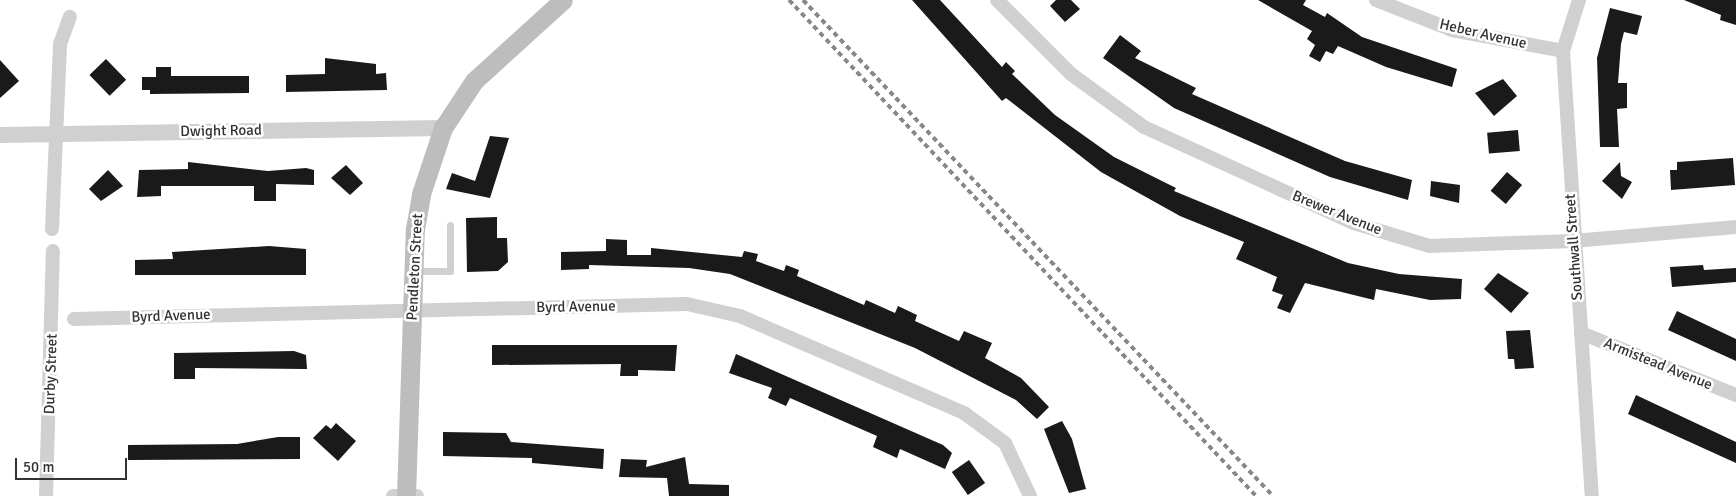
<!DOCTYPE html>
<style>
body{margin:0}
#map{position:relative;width:1736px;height:496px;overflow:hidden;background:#fff;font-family:Signika,sans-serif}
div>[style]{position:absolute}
.building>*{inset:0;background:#1a1a1a;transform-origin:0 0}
.service>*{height:7px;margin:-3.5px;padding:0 3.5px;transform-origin:3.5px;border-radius:3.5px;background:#d0d0d0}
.minor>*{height:14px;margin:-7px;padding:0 7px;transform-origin:7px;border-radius:7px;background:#d0d0d0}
.tertiary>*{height:16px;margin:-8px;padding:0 8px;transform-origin:8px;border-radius:8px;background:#d0d0d0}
.secondary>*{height:19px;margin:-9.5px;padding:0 9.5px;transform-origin:9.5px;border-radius:9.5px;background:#bdbdbd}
.rail>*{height:4px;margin-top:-2px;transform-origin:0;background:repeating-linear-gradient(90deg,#888 0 5px,transparent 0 9px)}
span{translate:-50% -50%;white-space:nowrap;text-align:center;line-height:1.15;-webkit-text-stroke:5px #fff;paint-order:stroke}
.street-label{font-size:15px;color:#333}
.scale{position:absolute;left:15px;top:458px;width:112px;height:22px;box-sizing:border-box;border:2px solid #333;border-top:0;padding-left:6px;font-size:15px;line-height:18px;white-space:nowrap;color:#333;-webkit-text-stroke:4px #fff;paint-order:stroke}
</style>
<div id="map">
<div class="building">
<i style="clip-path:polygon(912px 0,940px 0,1002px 67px,1006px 62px,1015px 71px,1012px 74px,1055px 115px,1114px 157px,1176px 188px,1174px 191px,1348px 263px,1399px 274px,1462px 279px,1461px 299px,1430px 300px,1376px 289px,1374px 300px,1305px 283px,1290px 313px,1277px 308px,1283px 295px,1272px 291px,1277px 277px,1236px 259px,1244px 242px,1180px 216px,1101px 172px,1006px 98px,1002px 101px)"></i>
<i style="clip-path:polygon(1056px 0,1071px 0,1080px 9px,1065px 22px,1050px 6px)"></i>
<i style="clip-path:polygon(1258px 0,1306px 0,1303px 5px,1325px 17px,1327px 13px,1362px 37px,1457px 69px,1452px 87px,1386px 67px,1338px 46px,1333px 54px,1326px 51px,1320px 62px,1309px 56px,1315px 45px,1307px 39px,1312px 31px)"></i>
<i style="clip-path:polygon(1684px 0,1736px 0,1736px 25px,1720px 20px,1721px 15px)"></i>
<i style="clip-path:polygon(1610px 8px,1642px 16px,1637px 35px,1624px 32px,1621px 44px,1618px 83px,1627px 83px,1627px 108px,1617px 109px,1619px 147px,1600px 147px,1597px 58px)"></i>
<i style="clip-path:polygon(1120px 35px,1141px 51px,1135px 58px,1196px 88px,1192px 94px,1345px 161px,1412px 180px,1408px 200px,1330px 177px,1174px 108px,1103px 58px)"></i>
<i style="clip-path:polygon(325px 58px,376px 64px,376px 74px,386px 73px,387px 90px,286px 92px,286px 75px,325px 74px)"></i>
<i style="left:106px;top:59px;width:29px;height:23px;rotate:46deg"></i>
<i style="clip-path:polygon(0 60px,19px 81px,0 98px)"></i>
<i style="clip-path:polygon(156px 67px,171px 67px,171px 76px,249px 76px,249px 93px,150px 94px,150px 90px,142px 90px,142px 77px,156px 77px)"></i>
<i style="clip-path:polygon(1503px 79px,1517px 96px,1494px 116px,1475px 93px)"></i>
<i style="left:1518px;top:130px;width:21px;height:31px;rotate:85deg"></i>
<i style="clip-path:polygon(490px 136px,509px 138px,490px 198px,446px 189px,452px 173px,475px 181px)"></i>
<i style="clip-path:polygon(1733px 158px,1735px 185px,1671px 190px,1670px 170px,1677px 170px,1677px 162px)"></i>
<i style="clip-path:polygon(188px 162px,268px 171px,306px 168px,314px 170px,314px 185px,276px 184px,276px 201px,254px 201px,254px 186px,161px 186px,161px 196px,137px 197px,139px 170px,188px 169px)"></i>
<i style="clip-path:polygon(1620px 162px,1621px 176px,1632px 182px,1622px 199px,1602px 181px)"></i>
<i style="clip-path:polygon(346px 165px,363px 183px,350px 195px,331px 178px)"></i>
<i style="clip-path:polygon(108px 170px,123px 186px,101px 201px,89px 189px)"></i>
<i style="left:1507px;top:172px;width:20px;height:25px;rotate:41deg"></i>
<i style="clip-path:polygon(1431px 181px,1460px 185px,1459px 203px,1430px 196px)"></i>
<i style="clip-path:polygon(497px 217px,497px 238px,507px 238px,508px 262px,498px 271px,467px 272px,466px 218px)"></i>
<i style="clip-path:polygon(606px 239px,627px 240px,627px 255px,651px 255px,651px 248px,742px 257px,744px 251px,758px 254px,756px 261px,784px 271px,786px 265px,799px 270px,797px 276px,864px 305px,866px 300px,895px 313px,898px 306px,917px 315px,915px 321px,959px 341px,964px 331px,992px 343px,985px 358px,1021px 378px,1049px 407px,1037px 419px,1016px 400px,915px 348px,730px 274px,689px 268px,589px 265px,589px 269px,561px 270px,561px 252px,606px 251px)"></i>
<i style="clip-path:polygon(269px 246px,306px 249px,306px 275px,135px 275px,135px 260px,173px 259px,172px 252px)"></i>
<i style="clip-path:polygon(1703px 265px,1704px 270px,1736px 268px,1736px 282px,1672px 287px,1670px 267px)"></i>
<i style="clip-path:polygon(1498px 273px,1529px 293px,1511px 313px,1484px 289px)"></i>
<i style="clip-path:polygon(1677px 311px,1736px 339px,1736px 361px,1668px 330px)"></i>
<i style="clip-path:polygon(1530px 330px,1534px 368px,1515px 369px,1514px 359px,1508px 359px,1506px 331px)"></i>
<i style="clip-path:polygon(492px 345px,677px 345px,675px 371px,638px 370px,638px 376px,620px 376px,621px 364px,492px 365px)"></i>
<i style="clip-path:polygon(294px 351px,306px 355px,307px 369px,195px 368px,195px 379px,174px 379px,174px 353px)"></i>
<i style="clip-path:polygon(736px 354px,943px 445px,952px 453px,945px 469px,900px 449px,897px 458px,873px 447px,877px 436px,790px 398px,786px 406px,768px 398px,772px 388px,729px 373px)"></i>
<i style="clip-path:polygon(1636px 395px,1736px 442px,1736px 463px,1628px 414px)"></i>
<i style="clip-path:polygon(1062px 421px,1072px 439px,1086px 489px,1069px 493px,1044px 429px)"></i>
<i style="clip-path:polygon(336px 423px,356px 441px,338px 461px,313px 438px,326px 425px,331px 429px)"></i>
<i style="clip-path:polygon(443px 432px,506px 433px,511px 442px,604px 449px,603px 469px,532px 463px,532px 458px,443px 456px)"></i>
<i style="clip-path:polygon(278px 437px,300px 437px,300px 459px,128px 460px,128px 445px,237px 444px)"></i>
<i style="clip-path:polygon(685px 457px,689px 484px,729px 485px,729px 496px,669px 496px,667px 478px,619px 477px,621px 459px,647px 460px,646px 467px)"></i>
<i style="left:969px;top:460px;width:28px;height:21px;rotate:55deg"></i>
</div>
<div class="service">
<i style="left:414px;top:271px;width:36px"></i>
<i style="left:450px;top:271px;width:46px;rotate:-90deg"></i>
</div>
<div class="minor">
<i style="left:997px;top:0;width:105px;rotate:45deg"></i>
<i style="left:1071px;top:74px;width:90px;rotate:36deg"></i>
<i style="left:1144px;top:127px;width:231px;rotate:24.6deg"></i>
<i style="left:1354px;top:223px;width:78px;rotate:17deg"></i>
<i style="left:1429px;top:246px;width:144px;rotate:-2deg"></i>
<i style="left:1573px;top:241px;width:164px;rotate:-4.9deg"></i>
<i style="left:1376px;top:0;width:82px;rotate:21.5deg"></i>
<i style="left:1452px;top:30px;width:113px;rotate:10.7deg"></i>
<i style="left:1579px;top:0;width:53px;rotate:107.4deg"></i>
<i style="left:1563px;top:51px;width:446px;rotate:86.3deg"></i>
<i style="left:52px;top:229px;width:185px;rotate:-87.5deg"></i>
<i style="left:60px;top:44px;width:29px;rotate:-70deg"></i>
<i style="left:74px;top:319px;width:613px;rotate:-1.4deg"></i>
<i style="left:687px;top:304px;width:54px;rotate:12.8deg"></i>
<i style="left:740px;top:316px;width:244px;rotate:23.4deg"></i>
<i style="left:964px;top:413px;width:51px;rotate:36.2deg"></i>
<i style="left:1005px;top:443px;width:59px;rotate:64.7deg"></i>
<i style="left:1581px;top:333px;width:167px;rotate:21.8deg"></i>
<i style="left:46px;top:496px;width:245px;rotate:-88.4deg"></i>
<i style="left:393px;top:496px;width:24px"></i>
</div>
<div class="tertiary">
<i style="left:0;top:135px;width:443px;rotate:-0.9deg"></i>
</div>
<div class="secondary">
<i style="left:406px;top:496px;width:267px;rotate:-88.1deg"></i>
<i style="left:415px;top:229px;width:36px;rotate:-80deg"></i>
<i style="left:421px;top:194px;width:70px;rotate:-71.6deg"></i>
<i style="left:443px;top:128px;width:56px;rotate:-56.6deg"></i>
<i style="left:474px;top:81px;width:120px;rotate:-42.3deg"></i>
</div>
<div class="rail">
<i style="left:789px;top:0;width:681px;rotate:46.72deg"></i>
<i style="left:803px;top:0;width:683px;rotate:46.54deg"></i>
</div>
<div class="street-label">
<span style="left:1483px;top:34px;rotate:13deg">Heber Avenue</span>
<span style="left:221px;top:131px;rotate:-1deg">Dwight Road</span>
<span style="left:1337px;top:213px;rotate:22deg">Brewer Avenue</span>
<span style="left:1574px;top:247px;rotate:-94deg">Southwall Street</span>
<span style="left:415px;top:267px;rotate:-87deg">Pendleton Street</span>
<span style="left:576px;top:307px;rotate:-1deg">Byrd Avenue</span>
<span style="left:171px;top:316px;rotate:-2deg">Byrd Avenue</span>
<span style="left:1658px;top:364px;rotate:22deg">Armistead Avenue</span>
<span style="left:51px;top:374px;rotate:-88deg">Durby Street</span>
</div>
<div class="scale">50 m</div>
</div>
